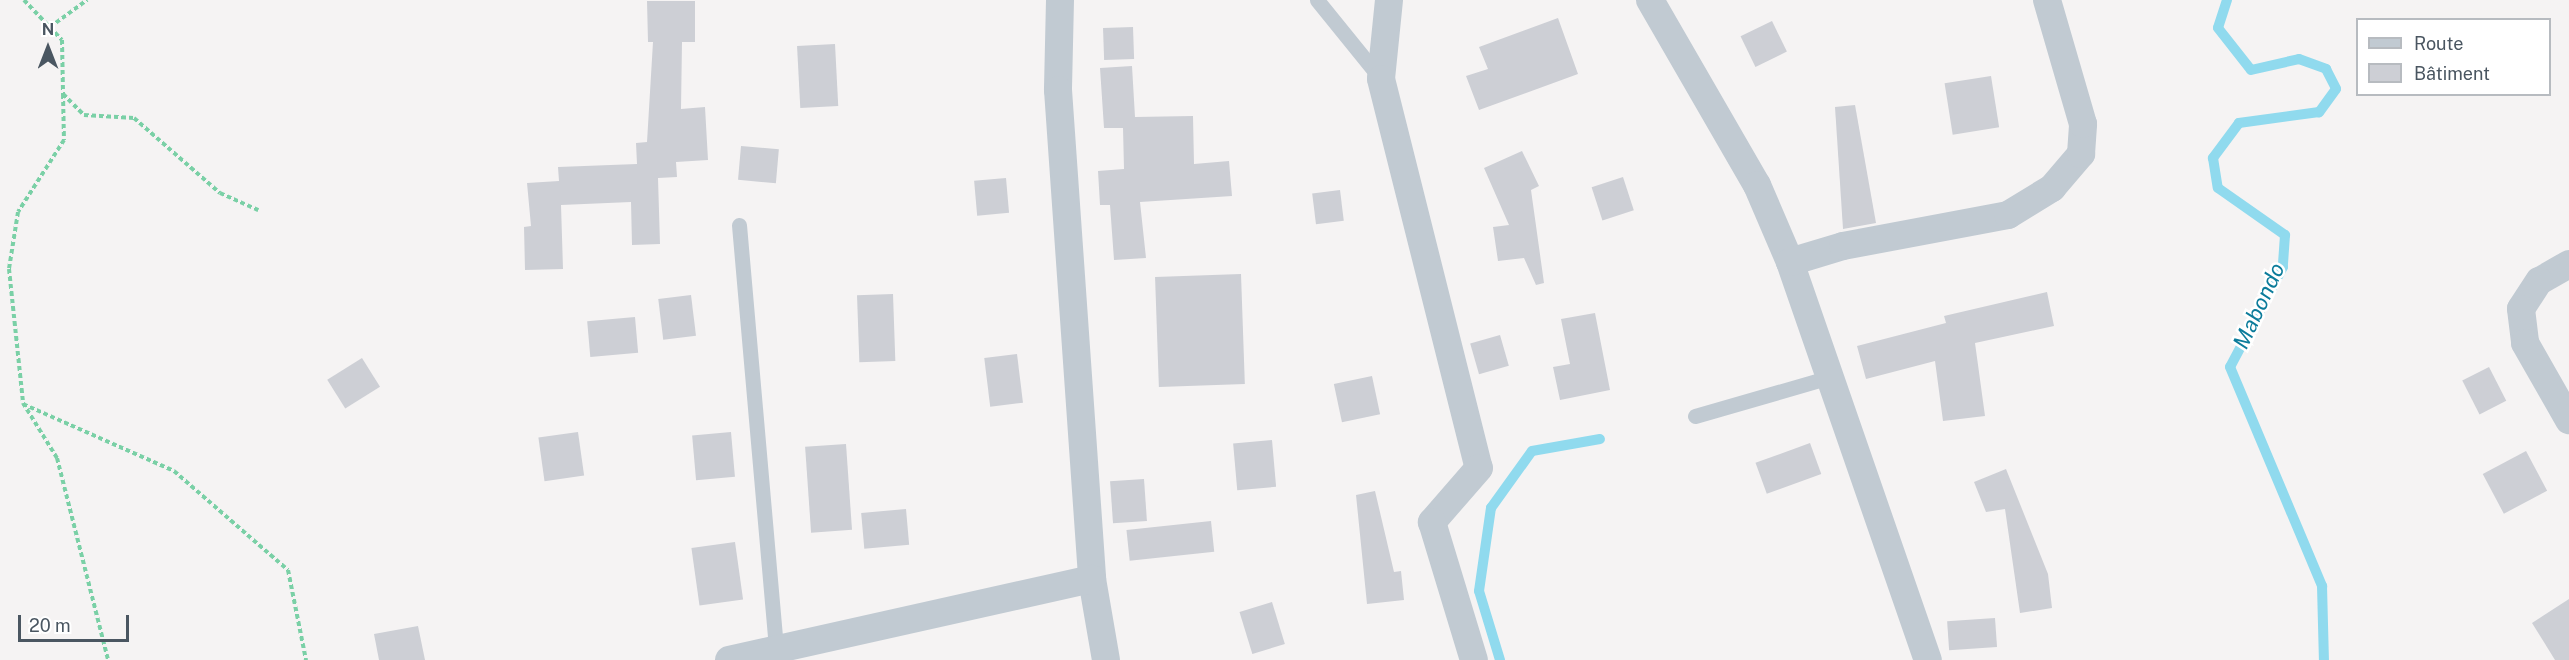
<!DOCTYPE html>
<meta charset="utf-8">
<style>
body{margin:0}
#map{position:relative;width:2569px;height:660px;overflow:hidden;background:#f5f3f3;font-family:"Public Sans",sans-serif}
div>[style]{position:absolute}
.stream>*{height:10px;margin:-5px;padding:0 5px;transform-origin:5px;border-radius:5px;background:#90daee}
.building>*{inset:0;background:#cdcfd5;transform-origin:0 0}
.path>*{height:4px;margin-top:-2px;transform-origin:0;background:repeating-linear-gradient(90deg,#7ad0a6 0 4.5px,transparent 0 7.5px)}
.service>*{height:15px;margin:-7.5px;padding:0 7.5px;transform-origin:7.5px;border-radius:7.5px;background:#c1cad2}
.minor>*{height:28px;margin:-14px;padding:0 14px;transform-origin:14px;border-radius:14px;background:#c1cad2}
span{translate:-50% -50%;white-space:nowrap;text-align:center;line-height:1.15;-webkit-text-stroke:5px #fff;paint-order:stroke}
.water-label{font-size:22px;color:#0c7c9b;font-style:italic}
.legend{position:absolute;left:2356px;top:18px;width:195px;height:78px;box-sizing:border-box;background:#fff;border:2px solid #b7bbc0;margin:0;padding:8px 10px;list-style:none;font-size:18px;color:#4a5661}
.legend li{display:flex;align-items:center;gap:12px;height:30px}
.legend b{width:30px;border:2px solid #b7bbc0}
.north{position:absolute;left:18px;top:18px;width:60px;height:60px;-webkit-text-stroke:4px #fff;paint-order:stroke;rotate:0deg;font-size:16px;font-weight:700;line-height:24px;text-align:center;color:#4a5661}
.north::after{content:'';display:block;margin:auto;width:21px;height:27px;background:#4a5661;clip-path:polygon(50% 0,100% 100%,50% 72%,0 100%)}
.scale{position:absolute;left:18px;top:615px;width:111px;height:27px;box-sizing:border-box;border:3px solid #4a5661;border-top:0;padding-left:8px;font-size:18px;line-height:21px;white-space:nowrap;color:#4a5661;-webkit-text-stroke:4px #fff;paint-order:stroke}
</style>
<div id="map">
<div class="stream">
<i style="left:2227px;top:0;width:29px;rotate:108deg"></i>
<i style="left:2218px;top:28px;width:53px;rotate:51.8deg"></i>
<i style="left:2251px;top:70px;width:49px;rotate:-12.9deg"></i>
<i style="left:2299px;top:59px;width:29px;rotate:20deg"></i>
<i style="left:2326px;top:69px;width:22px;rotate:63deg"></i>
<i style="left:2336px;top:89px;width:29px;rotate:126deg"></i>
<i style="left:2319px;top:112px;width:81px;rotate:172.2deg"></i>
<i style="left:2239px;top:123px;width:44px;rotate:126.6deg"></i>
<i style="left:2213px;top:158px;width:30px;rotate:81deg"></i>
<i style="left:2218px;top:188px;width:82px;rotate:35deg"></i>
<i style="left:2285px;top:235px;width:32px;rotate:94deg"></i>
<i style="left:2283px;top:267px;width:113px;rotate:117.9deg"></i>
<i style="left:2230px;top:367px;width:238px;rotate:67.2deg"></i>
<i style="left:2322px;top:586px;width:74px;rotate:88.5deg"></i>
<i style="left:1500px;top:660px;width:72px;rotate:-106.9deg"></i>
<i style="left:1479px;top:591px;width:84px;rotate:-81.8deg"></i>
<i style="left:1491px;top:508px;width:70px;rotate:-54.3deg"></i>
<i style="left:1532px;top:451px;width:69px;rotate:-10deg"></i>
</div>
<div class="building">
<i style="clip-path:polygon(647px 1px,695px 1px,695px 42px,682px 42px,681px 109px,705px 107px,708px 160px,676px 162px,677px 177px,658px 178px,660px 244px,632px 245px,631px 202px,561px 205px,563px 269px,525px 270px,524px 227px,531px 226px,527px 183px,559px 181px,558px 167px,637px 164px,636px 143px,647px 142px,653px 42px,648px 42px)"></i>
<i style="clip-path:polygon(1558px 18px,1578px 74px,1479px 110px,1466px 76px,1488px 69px,1479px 47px)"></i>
<i style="left:1772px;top:21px;width:34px;height:35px;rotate:64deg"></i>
<i style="left:1133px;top:27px;width:32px;height:30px;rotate:88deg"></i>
<i style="left:835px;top:44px;width:62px;height:38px;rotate:87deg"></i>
<i style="clip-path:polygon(1132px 66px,1135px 117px,1193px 116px,1194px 164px,1229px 161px,1232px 196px,1140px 202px,1146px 258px,1114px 260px,1110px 205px,1100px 205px,1098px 171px,1124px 169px,1123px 128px,1104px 128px,1100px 68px)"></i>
<i style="left:1991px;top:76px;width:52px;height:47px;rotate:81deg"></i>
<i style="clip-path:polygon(1855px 105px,1876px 223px,1843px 229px,1835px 107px)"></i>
<i style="left:741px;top:146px;width:38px;height:34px;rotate:5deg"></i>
<i style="clip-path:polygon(1522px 151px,1539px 186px,1531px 190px,1544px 283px,1536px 285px,1524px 258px,1498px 261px,1493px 227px,1509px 225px,1484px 168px)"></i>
<i style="left:1623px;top:177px;width:35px;height:33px;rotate:72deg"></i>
<i style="left:1006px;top:178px;width:35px;height:32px;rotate:85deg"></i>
<i style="left:1340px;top:190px;width:31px;height:28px;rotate:83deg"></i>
<i style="left:1241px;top:274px;width:110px;height:86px;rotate:88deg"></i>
<i style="clip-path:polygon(2047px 292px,2054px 326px,1975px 343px,1985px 416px,1943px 421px,1935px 361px,1866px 379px,1857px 346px,1946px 323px,1944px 316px)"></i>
<i style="left:893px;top:294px;width:67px;height:36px;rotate:88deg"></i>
<i style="left:691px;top:295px;width:41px;height:33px;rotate:83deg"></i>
<i style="clip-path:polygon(1595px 313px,1610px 390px,1560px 400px,1553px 367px,1570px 364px,1561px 319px)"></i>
<i style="left:635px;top:317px;width:36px;height:48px;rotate:85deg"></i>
<i style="left:1500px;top:335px;width:32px;height:31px;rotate:74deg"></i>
<i style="left:1017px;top:354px;width:49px;height:33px;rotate:83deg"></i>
<i style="left:362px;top:358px;width:34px;height:41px;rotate:58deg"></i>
<i style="left:2489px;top:367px;width:38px;height:30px;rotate:63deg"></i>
<i style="left:1372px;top:376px;width:39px;height:39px;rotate:78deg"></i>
<i style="left:578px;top:432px;width:44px;height:40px;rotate:82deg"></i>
<i style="left:731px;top:432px;width:45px;height:39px;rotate:85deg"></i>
<i style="left:1272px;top:440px;width:47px;height:39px;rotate:85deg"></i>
<i style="left:1810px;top:443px;width:33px;height:58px;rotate:70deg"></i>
<i style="left:846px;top:444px;width:86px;height:41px;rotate:86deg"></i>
<i style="left:2526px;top:451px;width:45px;height:49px;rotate:62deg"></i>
<i style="clip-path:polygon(2006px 469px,2048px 574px,2052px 608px,2020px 613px,2005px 509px,1986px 512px,1974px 482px)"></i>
<i style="left:1144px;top:479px;width:42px;height:34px;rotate:86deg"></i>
<i style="clip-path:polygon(1375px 491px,1394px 572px,1401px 571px,1404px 600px,1367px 604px,1356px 495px)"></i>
<i style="left:906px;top:509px;width:36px;height:45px;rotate:85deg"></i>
<i style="left:1211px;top:521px;width:31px;height:85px;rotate:84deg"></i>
<i style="left:735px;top:542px;width:58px;height:44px;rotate:82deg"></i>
<i style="clip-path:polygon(2569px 599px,2569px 660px,2555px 660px,2532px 623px)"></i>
<i style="left:1272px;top:602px;width:44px;height:34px;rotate:73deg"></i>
<i style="left:1995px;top:618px;width:29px;height:48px;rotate:86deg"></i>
<i style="clip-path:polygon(418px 626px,425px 660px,379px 660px,374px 634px)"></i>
</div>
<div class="path">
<i style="left:24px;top:0;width:55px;rotate:46.5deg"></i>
<i style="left:62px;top:40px;width:54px;rotate:88.9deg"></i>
<i style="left:63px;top:94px;width:30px;rotate:45deg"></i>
<i style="left:84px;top:115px;width:50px;rotate:3.4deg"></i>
<i style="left:134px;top:118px;width:114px;rotate:41.1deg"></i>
<i style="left:220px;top:193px;width:42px;rotate:24.1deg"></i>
<i style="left:50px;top:27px;width:46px;rotate:-36.1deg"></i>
<i style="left:63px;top:94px;width:46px;rotate:88.8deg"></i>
<i style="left:64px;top:140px;width:85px;rotate:122.6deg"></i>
<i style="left:18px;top:212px;width:58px;rotate:99deg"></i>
<i style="left:9px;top:269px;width:135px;rotate:84deg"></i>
<i style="left:23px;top:403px;width:65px;rotate:58.3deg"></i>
<i style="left:57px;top:458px;width:208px;rotate:75.8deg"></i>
<i style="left:23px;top:404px;width:165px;rotate:23.9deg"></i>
<i style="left:174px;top:471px;width:151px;rotate:41deg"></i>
<i style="left:288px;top:570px;width:92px;rotate:78.7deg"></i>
</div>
<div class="service">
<i style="left:1317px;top:0;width:102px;rotate:51deg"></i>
<i style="left:739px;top:225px;width:427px;rotate:85deg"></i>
<i style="left:1695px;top:416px;width:141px;rotate:-16.1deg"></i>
</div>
<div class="minor">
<i style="left:1060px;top:0;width:90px;rotate:91.3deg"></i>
<i style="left:1058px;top:90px;width:490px;rotate:86deg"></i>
<i style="left:1092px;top:579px;width:82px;rotate:80.2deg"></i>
<i style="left:1389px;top:0;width:79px;rotate:95.8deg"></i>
<i style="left:1381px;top:79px;width:401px;rotate:75.9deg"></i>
<i style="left:1479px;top:468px;width:72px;rotate:131deg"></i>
<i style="left:1432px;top:522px;width:144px;rotate:73.1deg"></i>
<i style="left:1650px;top:0;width:214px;rotate:60deg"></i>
<i style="left:1757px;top:185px;width:84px;rotate:66.8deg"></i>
<i style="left:1790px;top:262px;width:421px;rotate:70.9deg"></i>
<i style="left:1790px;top:262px;width:55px;rotate:-16.8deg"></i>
<i style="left:1843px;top:246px;width:168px;rotate:-10.6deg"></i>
<i style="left:2008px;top:215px;width:52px;rotate:-31.5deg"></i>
<i style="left:2052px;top:188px;width:45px;rotate:-49.5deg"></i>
<i style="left:2081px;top:154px;width:30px;rotate:-86deg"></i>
<i style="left:2083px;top:124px;width:129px;rotate:-106.2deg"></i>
<i style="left:2569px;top:264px;width:34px;rotate:150deg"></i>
<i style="left:2539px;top:281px;width:33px;rotate:123deg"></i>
<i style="left:2521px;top:309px;width:34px;rotate:83deg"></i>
<i style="left:2525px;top:343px;width:89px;rotate:60.3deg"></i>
<i style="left:729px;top:660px;width:372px;rotate:-12.6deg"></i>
</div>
<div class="water-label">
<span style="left:2259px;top:306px;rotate:-65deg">Mabondo</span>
</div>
<ul class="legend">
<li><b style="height:8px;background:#c1cad2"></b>Route</li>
<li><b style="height:16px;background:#cdcfd5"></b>Bâtiment</li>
</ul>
<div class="north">N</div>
<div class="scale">20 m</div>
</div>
